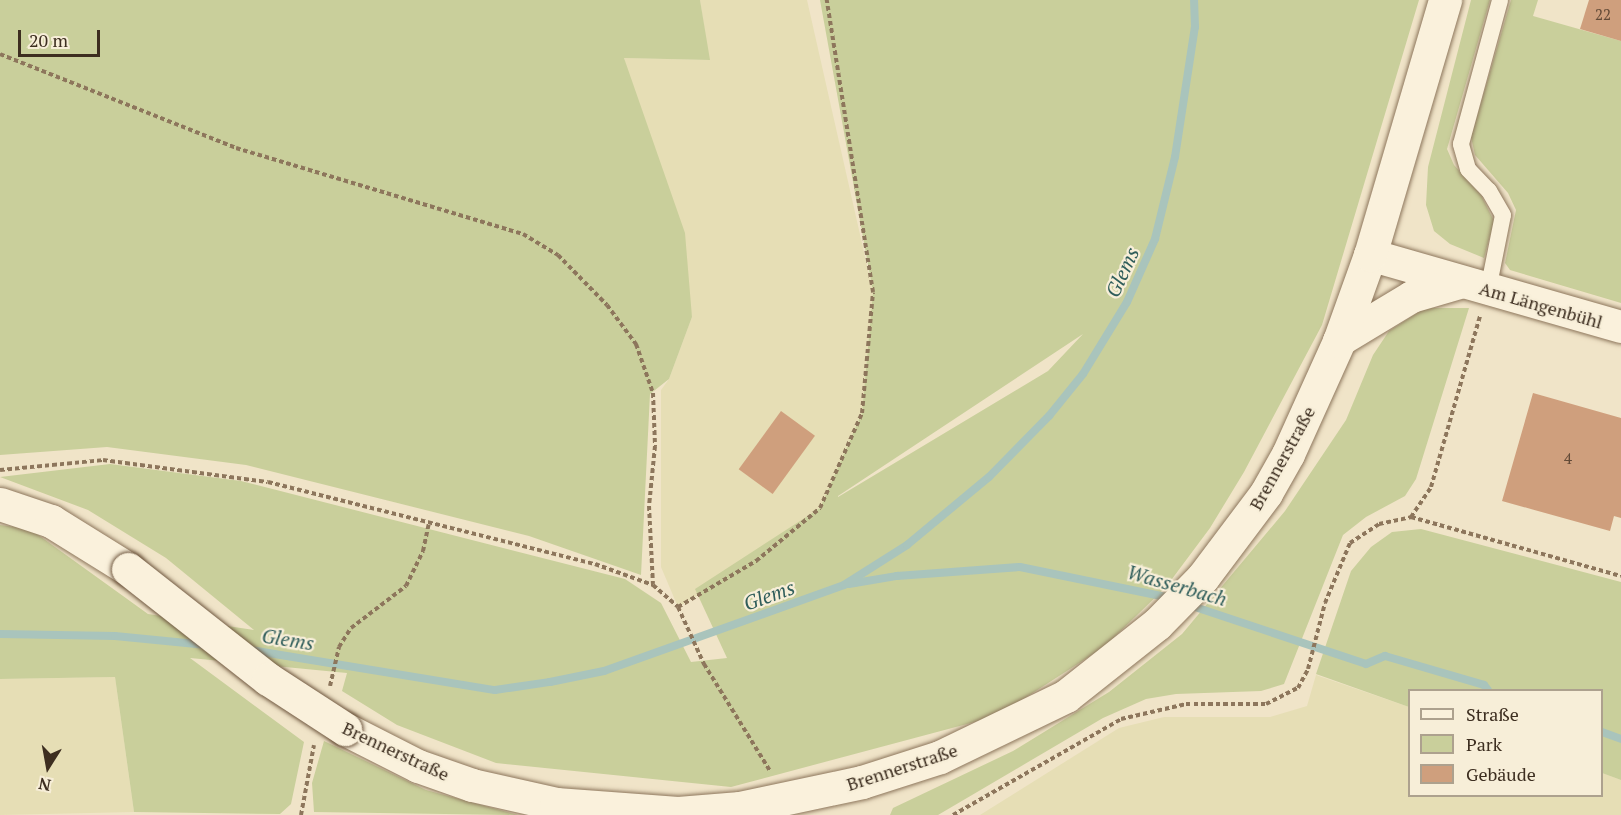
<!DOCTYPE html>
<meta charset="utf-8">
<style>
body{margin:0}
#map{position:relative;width:1621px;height:815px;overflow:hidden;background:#f0e4c8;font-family:"PT Serif",serif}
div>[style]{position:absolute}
.farmland>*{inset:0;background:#e6deb5}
.green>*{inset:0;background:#c9cf9b}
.stream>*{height:8px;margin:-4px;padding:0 4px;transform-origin:4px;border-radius:4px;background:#a9c4bc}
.building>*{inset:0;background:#cf9f7d;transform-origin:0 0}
.path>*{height:4px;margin-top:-2px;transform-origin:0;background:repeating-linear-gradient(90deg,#8d765c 0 4.5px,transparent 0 7.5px)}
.roads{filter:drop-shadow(0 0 2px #8d765c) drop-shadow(0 0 2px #8d765c)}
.lane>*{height:16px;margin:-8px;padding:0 8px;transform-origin:8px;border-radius:8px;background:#faf1dc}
.street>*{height:32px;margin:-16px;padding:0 16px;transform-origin:16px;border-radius:16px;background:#faf1dc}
.secondary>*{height:33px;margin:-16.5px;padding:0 16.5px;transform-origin:16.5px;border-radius:16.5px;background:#faf1dc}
.bridges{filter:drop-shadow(0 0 2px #6f573f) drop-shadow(0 0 2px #6f573f)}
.secondary-bridge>*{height:33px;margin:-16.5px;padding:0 16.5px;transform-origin:16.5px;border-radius:16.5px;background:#faf1dc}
span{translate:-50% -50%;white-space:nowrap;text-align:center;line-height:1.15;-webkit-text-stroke:4.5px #f7eed8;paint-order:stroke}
.number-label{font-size:15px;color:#624a37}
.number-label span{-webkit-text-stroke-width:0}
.street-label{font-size:18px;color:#3d2e20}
.water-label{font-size:20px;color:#2f5d5a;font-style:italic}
.legend{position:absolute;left:1408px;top:689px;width:195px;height:108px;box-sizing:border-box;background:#f7eed8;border:2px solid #ada18e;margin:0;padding:8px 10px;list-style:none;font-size:18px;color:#3d2e20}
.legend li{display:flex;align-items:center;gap:12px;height:30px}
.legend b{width:30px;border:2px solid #ada18e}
.north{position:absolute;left:18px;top:737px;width:60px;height:60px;-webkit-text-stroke:4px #f7eed8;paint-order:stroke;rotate:191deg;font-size:16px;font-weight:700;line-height:24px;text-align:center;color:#3d2e20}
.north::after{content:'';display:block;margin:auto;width:21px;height:27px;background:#3d2e20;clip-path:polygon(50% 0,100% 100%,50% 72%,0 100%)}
.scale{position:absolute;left:18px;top:30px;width:82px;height:27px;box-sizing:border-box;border:3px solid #3d2e20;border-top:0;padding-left:8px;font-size:18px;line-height:21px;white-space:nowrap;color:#3d2e20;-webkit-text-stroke:4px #f7eed8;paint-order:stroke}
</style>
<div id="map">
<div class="farmland">
<i style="clip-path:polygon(700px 0,807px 0,873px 292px,862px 413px,820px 508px,756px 561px,678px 607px,661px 567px,661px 390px,669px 379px,692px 317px,624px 58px,709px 60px)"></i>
<i style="clip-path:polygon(1316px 675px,1409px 707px,1410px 796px,1602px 796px,1602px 773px,1621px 780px,1621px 815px,980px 815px,1119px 728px,1164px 717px,1270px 717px,1307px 706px)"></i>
<i style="clip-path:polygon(115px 677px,134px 812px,0 815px,0 679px)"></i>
</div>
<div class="green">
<i style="clip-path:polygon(0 0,700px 0,710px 60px,624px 58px,685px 233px,692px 317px,669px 379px,650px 394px,641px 575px,529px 536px,246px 465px,107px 447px,0 455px)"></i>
<i style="clip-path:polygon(evenodd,820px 0,1419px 0,1322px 325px,1244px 472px,1210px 528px,1166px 587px,1104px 647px,997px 716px,731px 787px,496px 763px,397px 725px,342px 691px,347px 673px,190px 658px,304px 742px,291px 804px,280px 814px,134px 812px,115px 677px,0 679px,0 525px,30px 529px,148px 614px,254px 630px,166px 558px,88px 510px,0 477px,110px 464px,241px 481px,625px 579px,661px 603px,691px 662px,727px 658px,695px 589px,820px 508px,862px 413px,873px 292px,820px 0,1083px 334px,1048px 371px,838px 497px,838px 496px,1083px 334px)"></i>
<i style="clip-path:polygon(1471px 0,1490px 0,1447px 149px,1454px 165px,1481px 195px,1494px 221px,1484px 258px,1450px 244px,1434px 231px,1426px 205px,1428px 167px)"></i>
<i style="clip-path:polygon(1511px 0,1538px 0,1533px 16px,1621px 41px,1621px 303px,1510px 270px,1505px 263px,1516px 210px,1508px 193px,1475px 155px,1471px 137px)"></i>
<i style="clip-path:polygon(1425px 308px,1469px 308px,1416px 479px,1405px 496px,1366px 517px,1343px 535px,1284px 684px,1261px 691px,1176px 694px,1146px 699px,1103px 718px,938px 815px,890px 815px,893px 808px,1013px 751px,1109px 692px,1182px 634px,1285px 511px,1346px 420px,1373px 355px,1389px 331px)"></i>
<i style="clip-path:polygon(1421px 529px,1621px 582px,1621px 780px,1602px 773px,1602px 690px,1410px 690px,1409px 707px,1316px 674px,1351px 571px,1371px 547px,1392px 532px)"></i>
<i style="clip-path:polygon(324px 741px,426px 790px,518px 815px,314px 812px,312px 783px)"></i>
</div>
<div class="stream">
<i style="left:849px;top:584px;width:49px;rotate:-9.5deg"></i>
<i style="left:897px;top:576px;width:123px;rotate:-4.2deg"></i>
<i style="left:1020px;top:567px;width:154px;rotate:11.6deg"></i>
<i style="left:1186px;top:604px;width:190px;rotate:18.4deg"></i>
<i style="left:1366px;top:664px;width:21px;rotate:-23deg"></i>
<i style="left:1385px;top:656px;width:103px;rotate:16.3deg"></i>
<i style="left:1484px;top:685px;width:6px;rotate:51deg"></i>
<i style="left:0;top:634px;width:115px;rotate:1deg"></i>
<i style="left:115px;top:636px;width:92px;rotate:5.6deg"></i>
<i style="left:250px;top:650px;width:248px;rotate:9.3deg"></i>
<i style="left:495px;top:690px;width:56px;rotate:-8.3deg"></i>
<i style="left:550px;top:682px;width:55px;rotate:-11.5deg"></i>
<i style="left:604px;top:671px;width:255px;rotate:-19.7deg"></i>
<i style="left:844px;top:585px;width:75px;rotate:-32.4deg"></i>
<i style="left:907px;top:545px;width:107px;rotate:-39.7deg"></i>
<i style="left:989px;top:477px;width:86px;rotate:-45.5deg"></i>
<i style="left:1049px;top:416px;width:54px;rotate:-51deg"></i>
<i style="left:1083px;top:374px;width:84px;rotate:-58.6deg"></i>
<i style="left:1127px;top:302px;width:69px;rotate:-66deg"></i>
<i style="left:1155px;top:239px;width:84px;rotate:-76.3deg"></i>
<i style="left:1175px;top:157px;width:132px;rotate:-81.3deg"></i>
<i style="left:1195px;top:27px;width:27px;rotate:-92deg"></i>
<i style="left:1602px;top:732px;width:20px;rotate:20deg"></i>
</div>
<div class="building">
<i style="clip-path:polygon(1589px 0,1621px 0,1621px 41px,1580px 29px)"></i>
<i style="clip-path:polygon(1533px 393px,1621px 418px,1621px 518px,1614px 516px,1610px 531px,1502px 501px)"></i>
<i style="left:781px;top:411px;width:42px;height:72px;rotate:36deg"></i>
</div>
<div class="path">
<i style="left:0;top:54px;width:254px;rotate:21.7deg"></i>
<i style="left:236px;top:148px;width:300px;rotate:16.7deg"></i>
<i style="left:523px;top:234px;width:41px;rotate:31deg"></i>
<i style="left:558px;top:255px;width:70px;rotate:45.6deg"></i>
<i style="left:607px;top:305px;width:49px;rotate:53.4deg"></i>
<i style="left:636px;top:344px;width:52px;rotate:70.9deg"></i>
<i style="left:653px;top:393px;width:53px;rotate:87.8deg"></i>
<i style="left:655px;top:446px;width:60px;rotate:95.7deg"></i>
<i style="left:649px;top:506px;width:78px;rotate:87.1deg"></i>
<i style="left:0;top:470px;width:103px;rotate:-5.5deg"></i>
<i style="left:103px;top:460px;width:166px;rotate:7.6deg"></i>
<i style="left:268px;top:482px;width:337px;rotate:14.1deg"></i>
<i style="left:595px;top:564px;width:62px;rotate:19.9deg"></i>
<i style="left:653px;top:585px;width:33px;rotate:41deg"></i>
<i style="left:678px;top:607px;width:91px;rotate:-30.5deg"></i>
<i style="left:756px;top:561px;width:83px;rotate:-39.6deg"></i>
<i style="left:820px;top:508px;width:104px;rotate:-66.1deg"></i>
<i style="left:862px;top:413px;width:121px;rotate:-84.8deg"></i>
<i style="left:873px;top:292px;width:296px;rotate:-99deg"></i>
<i style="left:1411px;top:517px;width:218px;rotate:15.7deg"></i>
<i style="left:678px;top:607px;width:63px;rotate:65.5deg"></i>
<i style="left:704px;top:664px;width:126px;rotate:58.3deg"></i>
<i style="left:330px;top:686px;width:40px;rotate:-77deg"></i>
<i style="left:339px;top:647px;width:22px;rotate:-58deg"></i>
<i style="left:351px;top:628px;width:69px;rotate:-37.4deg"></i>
<i style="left:406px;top:586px;width:39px;rotate:-64deg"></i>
<i style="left:423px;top:551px;width:30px;rotate:-78deg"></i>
<i style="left:301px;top:815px;width:71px;rotate:-79.5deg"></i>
<i style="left:953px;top:815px;width:193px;rotate:-29.7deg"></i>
<i style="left:1121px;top:719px;width:67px;rotate:-13deg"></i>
<i style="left:1186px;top:704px;width:80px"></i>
<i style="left:1266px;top:704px;width:36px;rotate:-27deg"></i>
<i style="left:1298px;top:688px;width:21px;rotate:-62deg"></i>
<i style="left:1308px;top:669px;width:68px;rotate:-75.6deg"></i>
<i style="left:1325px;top:603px;width:65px;rotate:-67.4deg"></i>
<i style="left:1350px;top:543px;width:35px;rotate:-33deg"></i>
<i style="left:1379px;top:524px;width:33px;rotate:-12deg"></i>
<i style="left:1411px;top:517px;width:36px;rotate:-56deg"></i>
<i style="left:1431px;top:487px;width:178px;rotate:-74deg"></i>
</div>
<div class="roads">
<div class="lane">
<i style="left:1488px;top:290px;width:76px;rotate:-78.7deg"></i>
<i style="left:1503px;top:215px;width:28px;rotate:-120deg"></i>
<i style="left:1489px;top:191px;width:30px;rotate:-134deg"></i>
<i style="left:1468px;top:169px;width:26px;rotate:-106deg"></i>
<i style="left:1461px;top:144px;width:149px;rotate:-74.8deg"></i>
</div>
<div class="street">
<i style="left:1370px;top:255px;width:261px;rotate:16deg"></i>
<i style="left:1339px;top:341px;width:85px;rotate:-31.1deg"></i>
<i style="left:1412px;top:297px;width:50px;rotate:-16.3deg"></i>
</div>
<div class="secondary">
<i style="left:0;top:504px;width:54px;rotate:18.4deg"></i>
<i style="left:51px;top:521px;width:91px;rotate:31.9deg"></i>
<i style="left:345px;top:729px;width:82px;rotate:26.9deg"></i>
<i style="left:418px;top:766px;width:57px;rotate:19.4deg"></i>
<i style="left:472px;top:785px;width:86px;rotate:12.7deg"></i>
<i style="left:556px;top:804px;width:122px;rotate:4.2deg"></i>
<i style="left:678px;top:813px;width:62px;rotate:-4.6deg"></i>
<i style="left:740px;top:808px;width:125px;rotate:-12deg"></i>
<i style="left:862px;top:782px;width:82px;rotate:-17.8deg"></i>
<i style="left:940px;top:757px;width:140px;rotate:-25.8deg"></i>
<i style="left:1066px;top:696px;width:116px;rotate:-38.4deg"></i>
<i style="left:1157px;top:624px;width:66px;rotate:-45.6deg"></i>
<i style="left:1203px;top:577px;width:105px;rotate:-53.1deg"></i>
<i style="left:1266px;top:493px;width:45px;rotate:-60.6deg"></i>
<i style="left:1288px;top:454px;width:124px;rotate:-65.7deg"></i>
<i style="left:1339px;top:341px;width:91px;rotate:-70.2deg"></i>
<i style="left:1370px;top:255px;width:266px;rotate:-73.6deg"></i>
</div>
</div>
<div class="bridges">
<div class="secondary-bridge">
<i style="left:128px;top:569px;width:178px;rotate:38.2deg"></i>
<i style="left:268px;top:679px;width:92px;rotate:33deg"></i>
</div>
</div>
<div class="number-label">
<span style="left:1603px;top:15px">22</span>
<span style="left:1568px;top:459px">4</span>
</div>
<div class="street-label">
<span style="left:1541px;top:305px;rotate:16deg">Am Längenbühl</span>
<span style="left:1282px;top:458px;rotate:-61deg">Brennerstraße</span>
<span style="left:396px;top:751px;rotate:25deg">Brennerstraße</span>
<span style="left:902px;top:767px;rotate:-18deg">Brennerstraße</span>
</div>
<div class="water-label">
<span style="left:1122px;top:272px;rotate:-65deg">Glems</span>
<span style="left:1177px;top:585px;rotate:16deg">Wasserbach</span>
<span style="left:769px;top:595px;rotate:-20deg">Glems</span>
<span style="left:288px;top:639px;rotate:9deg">Glems</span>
</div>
<ul class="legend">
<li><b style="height:8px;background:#faf1dc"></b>Straße</li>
<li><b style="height:16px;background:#c9cf9b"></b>Park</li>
<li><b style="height:16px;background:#cf9f7d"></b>Gebäude</li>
</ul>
<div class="north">N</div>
<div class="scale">20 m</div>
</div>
